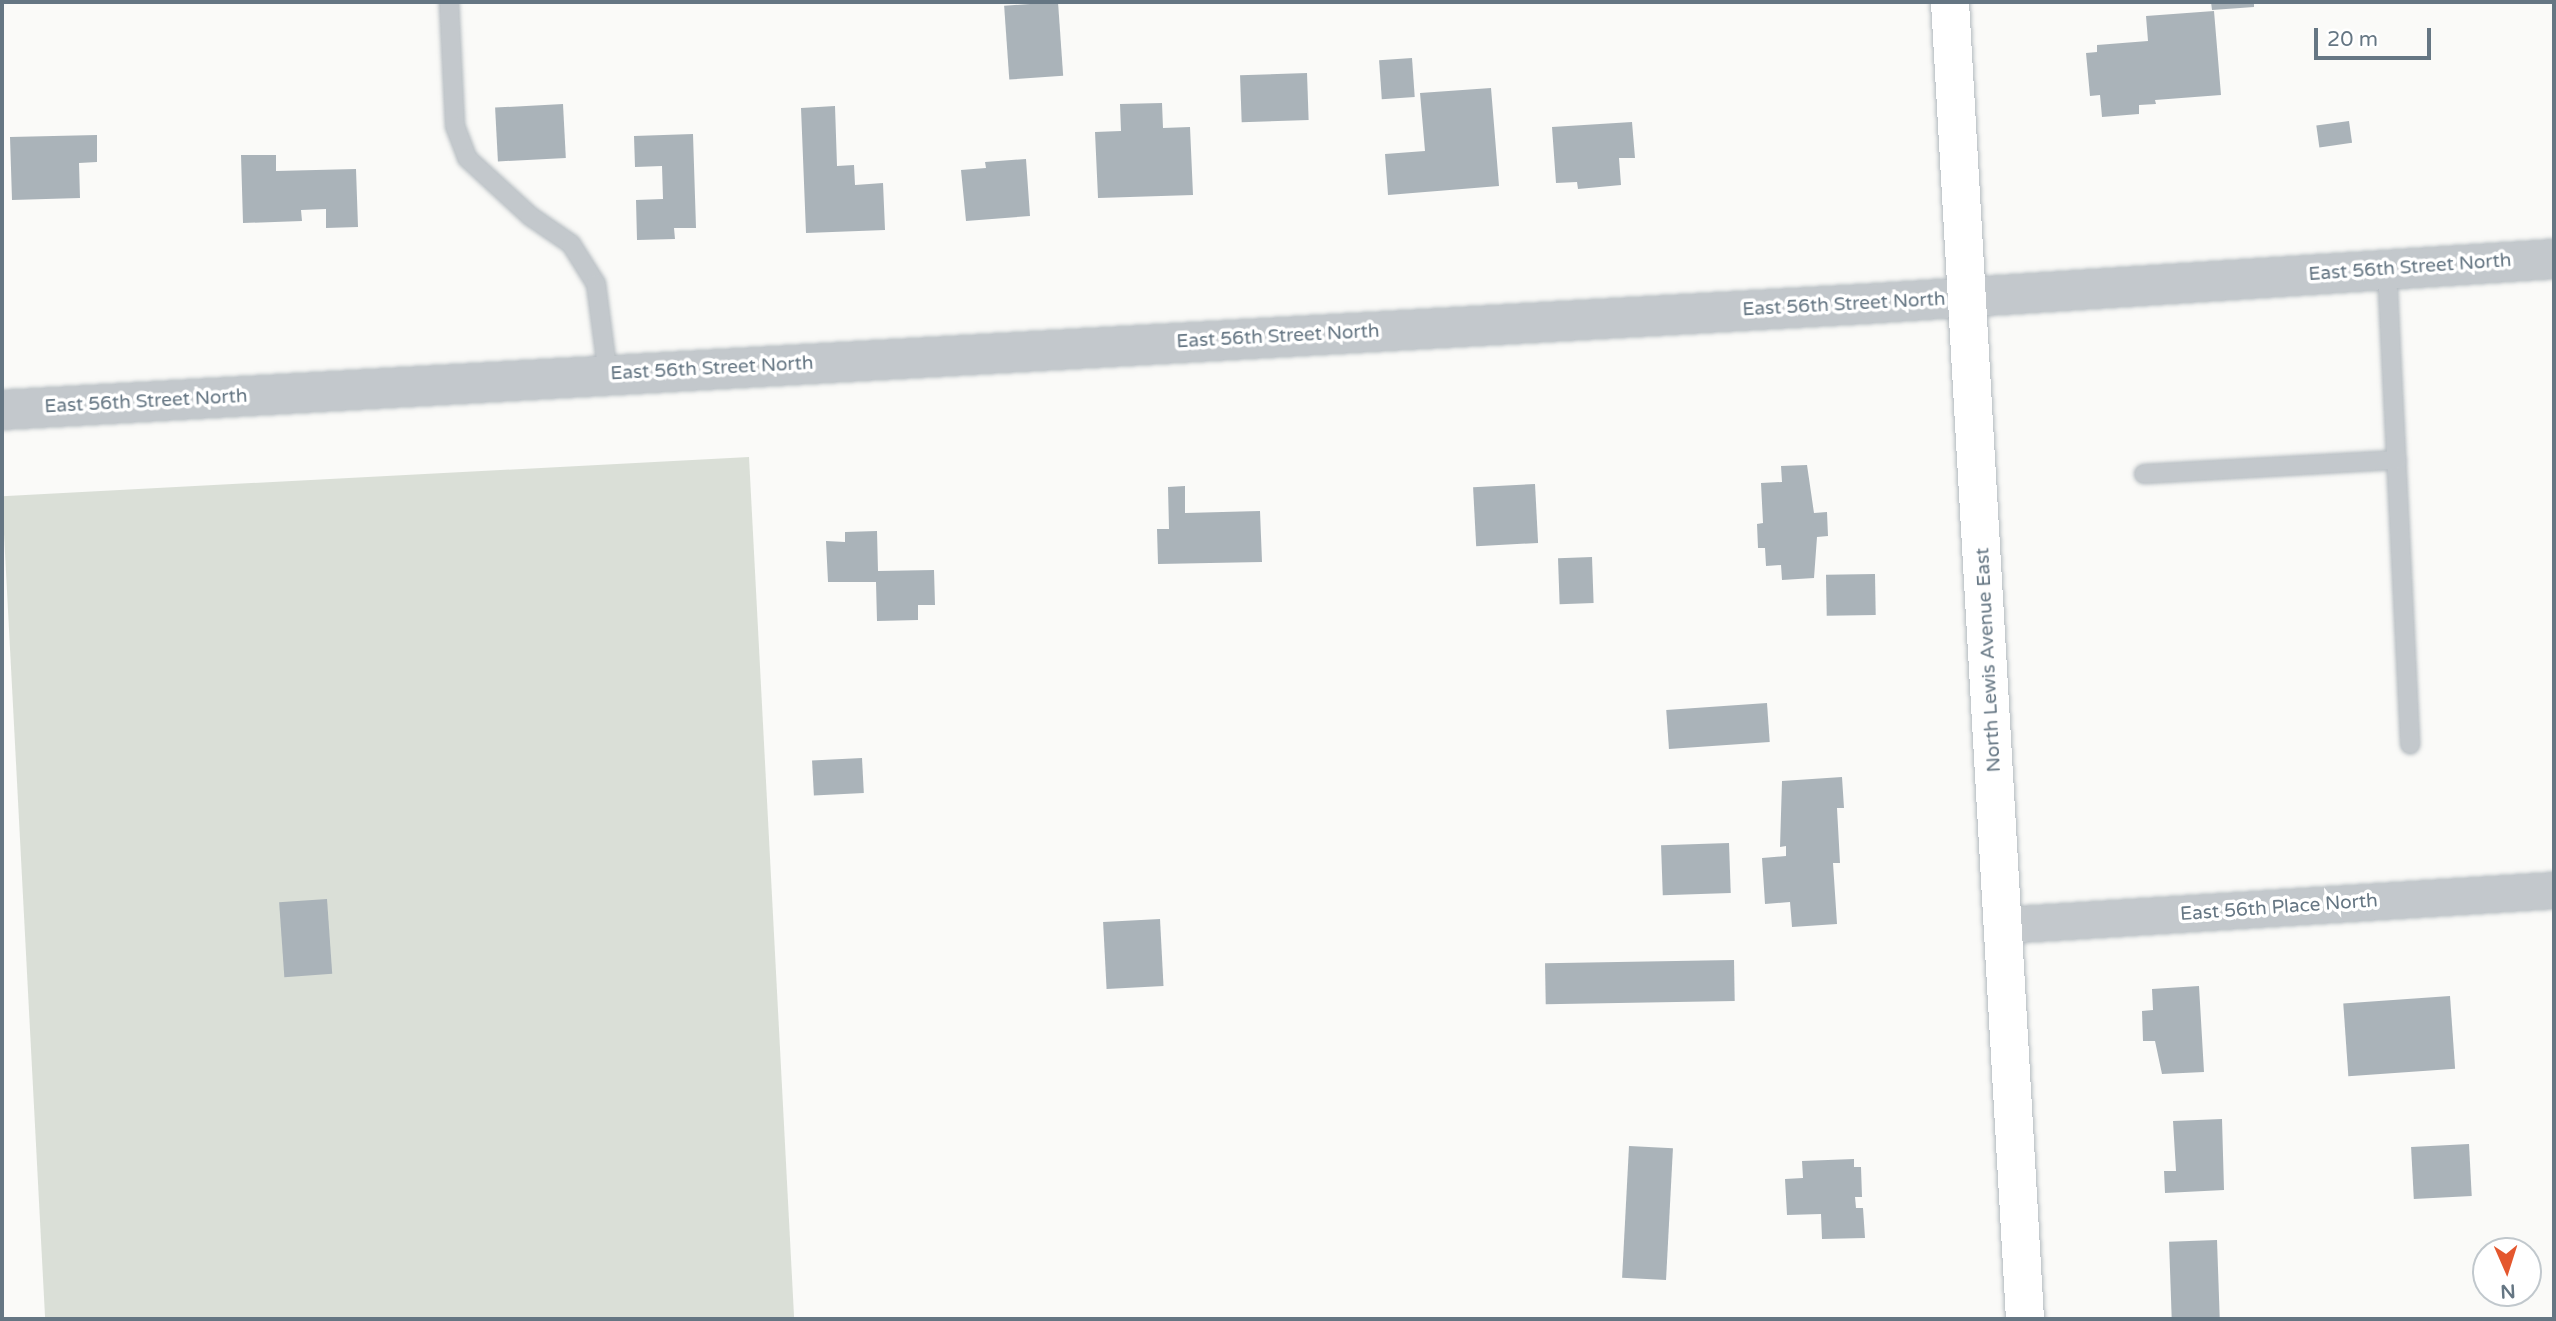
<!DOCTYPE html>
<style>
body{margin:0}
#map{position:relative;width:2556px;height:1321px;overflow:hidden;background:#fafaf8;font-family:"Varela Round",sans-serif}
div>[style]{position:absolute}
.green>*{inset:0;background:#dadfd7;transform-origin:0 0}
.building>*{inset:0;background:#aab3b9;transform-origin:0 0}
.roads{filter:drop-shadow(0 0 2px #b3babf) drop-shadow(0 0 2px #b3babf)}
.service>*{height:18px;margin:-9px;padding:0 9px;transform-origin:9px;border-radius:9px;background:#c3c8cc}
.minor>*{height:35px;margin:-17.5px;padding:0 17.5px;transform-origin:17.5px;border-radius:17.5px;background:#c3c8cc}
.tertiary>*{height:38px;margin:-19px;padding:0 19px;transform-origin:19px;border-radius:19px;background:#c3c8cc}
.secondary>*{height:38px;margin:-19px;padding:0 19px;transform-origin:19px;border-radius:19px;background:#fff}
span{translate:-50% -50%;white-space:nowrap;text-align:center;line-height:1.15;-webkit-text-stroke:7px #fff;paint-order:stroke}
.street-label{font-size:19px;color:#657683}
.frame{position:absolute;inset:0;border:4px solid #657683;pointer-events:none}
.north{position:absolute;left:2472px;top:1237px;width:70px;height:70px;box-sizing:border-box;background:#fff;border:2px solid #c1c8cd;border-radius:50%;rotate:177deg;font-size:19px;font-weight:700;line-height:28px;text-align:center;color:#657683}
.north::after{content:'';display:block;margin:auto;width:24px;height:32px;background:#e4572e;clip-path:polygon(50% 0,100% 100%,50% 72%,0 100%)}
.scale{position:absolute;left:2314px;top:28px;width:117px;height:32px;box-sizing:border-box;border:4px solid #657683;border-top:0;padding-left:9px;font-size:21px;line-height:24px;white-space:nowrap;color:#657683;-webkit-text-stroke:5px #fff;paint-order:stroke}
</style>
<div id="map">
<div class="green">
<i style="left:749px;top:457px;width:863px;height:748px;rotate:87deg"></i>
</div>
<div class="building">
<i style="left:1058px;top:2px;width:74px;height:54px;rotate:86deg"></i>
<i style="clip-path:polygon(2211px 2px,2254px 2px,2254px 7px,2212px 10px)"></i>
<i style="clip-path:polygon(2214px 11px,2221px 95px,2155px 100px,2156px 104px,2139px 105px,2139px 114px,2102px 117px,2100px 95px,2090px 96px,2086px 53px,2097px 52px,2097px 45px,2148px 41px,2146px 16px)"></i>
<i style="left:1412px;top:58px;width:39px;height:33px;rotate:86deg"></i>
<i style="left:1307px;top:73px;width:47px;height:67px;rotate:88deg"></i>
<i style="clip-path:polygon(1491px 88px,1499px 186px,1388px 195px,1385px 154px,1425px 151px,1420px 93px)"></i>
<i style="clip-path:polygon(1162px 103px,1163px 128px,1190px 127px,1193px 195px,1098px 198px,1095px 132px,1121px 131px,1120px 104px)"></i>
<i style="left:563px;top:104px;width:54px;height:68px;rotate:87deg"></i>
<i style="clip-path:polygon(835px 106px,837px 166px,854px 165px,855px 185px,883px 183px,885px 230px,806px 233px,801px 108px)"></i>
<i style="left:2349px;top:121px;width:22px;height:33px;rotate:82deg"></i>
<i style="clip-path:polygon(1632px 122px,1635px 158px,1619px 158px,1621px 185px,1578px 189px,1577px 182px,1556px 183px,1552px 127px)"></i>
<i style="clip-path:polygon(693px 134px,696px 228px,674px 228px,675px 239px,637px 240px,636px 200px,663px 199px,662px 166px,635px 167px,634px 136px)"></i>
<i style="clip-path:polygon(97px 135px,97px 162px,79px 163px,80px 198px,12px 200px,10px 137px)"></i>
<i style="clip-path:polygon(241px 155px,276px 155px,276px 171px,356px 169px,358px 227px,326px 228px,326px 209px,301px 210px,302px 221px,243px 223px)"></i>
<i style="clip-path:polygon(1026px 159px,1030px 216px,966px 221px,961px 170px,986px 168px,985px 162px)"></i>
<i style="clip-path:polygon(1807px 465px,1814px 513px,1827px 512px,1828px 536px,1817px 537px,1814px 578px,1782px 580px,1781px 565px,1766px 566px,1765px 548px,1758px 548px,1757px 524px,1763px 523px,1761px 483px,1782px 482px,1781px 466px)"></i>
<i style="left:1535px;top:484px;width:59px;height:62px;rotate:87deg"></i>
<i style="clip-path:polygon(1185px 486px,1185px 513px,1260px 511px,1262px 562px,1158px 564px,1157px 529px,1169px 529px,1168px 487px)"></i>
<i style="clip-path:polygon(877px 531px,878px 571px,934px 570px,935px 605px,918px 605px,918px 620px,877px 621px,876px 582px,828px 582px,826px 541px,845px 542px,845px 532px)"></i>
<i style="left:1592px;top:557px;width:46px;height:34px;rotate:88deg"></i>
<i style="left:1875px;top:574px;width:41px;height:49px;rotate:89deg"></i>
<i style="left:1767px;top:703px;width:39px;height:101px;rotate:86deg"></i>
<i style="left:862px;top:758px;width:35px;height:50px;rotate:87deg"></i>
<i style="clip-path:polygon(1842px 777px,1844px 808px,1837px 808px,1840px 863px,1833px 863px,1837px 924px,1792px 927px,1790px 902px,1765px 904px,1762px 858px,1786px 856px,1786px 846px,1780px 847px,1782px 781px)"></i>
<i style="left:1729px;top:843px;width:50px;height:68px;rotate:88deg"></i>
<i style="left:327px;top:899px;width:75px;height:48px;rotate:86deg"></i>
<i style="left:1160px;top:919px;width:67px;height:57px;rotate:87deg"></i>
<i style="left:1734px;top:960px;width:41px;height:189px;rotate:89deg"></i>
<i style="clip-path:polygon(2199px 986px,2204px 1072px,2162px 1074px,2155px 1041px,2143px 1041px,2142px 1011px,2153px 1010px,2152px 989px)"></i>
<i style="left:2450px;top:996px;width:73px;height:107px;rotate:86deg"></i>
<i style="clip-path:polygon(2222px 1119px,2224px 1190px,2165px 1193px,2164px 1171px,2176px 1171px,2173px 1121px)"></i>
<i style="left:2469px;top:1144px;width:52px;height:58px;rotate:87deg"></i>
<i style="left:1629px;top:1146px;width:44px;height:132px;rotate:3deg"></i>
<i style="clip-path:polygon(1854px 1159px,1854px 1167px,1861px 1167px,1862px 1197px,1855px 1197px,1856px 1208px,1863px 1208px,1865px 1238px,1822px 1239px,1821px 1214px,1787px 1215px,1785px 1179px,1803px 1178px,1802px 1161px)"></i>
<i style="left:2217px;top:1240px;width:78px;height:48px;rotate:88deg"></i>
</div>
<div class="roads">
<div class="service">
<i style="left:449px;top:2px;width:124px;rotate:87.2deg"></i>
<i style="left:455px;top:126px;width:34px;rotate:69deg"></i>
<i style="left:467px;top:158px;width:86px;rotate:42.6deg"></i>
<i style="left:530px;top:216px;width:50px;rotate:34.3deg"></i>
<i style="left:571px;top:244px;width:47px;rotate:58deg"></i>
<i style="left:596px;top:284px;width:92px;rotate:82.5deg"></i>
<i style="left:2387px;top:270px;width:475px;rotate:87.2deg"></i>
<i style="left:2144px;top:474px;width:253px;rotate:-3.2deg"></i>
</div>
<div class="minor">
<i style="left:2004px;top:925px;width:551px;rotate:-3.64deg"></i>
</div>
<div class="tertiary">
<i style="left:2px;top:410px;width:1880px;rotate:-3.26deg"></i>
<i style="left:1879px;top:303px;width:676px;rotate:-3.73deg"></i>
</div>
<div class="secondary">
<i style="left:1950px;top:2px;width:1319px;rotate:86.74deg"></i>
</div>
</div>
<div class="street-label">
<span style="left:2410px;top:268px;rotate:-4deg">East 56th Street North</span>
<span style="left:1844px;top:305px;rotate:-3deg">East 56th Street North</span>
<span style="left:1278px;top:337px;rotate:-3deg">East 56th Street North</span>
<span style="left:712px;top:369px;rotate:-3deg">East 56th Street North</span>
<span style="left:146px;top:402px;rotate:-3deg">East 56th Street North</span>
<span style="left:1989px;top:660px;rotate:-93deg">North Lewis Avenue East</span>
<span style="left:2279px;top:908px;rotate:-4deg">East 56th Place North</span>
</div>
<div class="frame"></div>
<div class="north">N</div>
<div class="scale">20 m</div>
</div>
